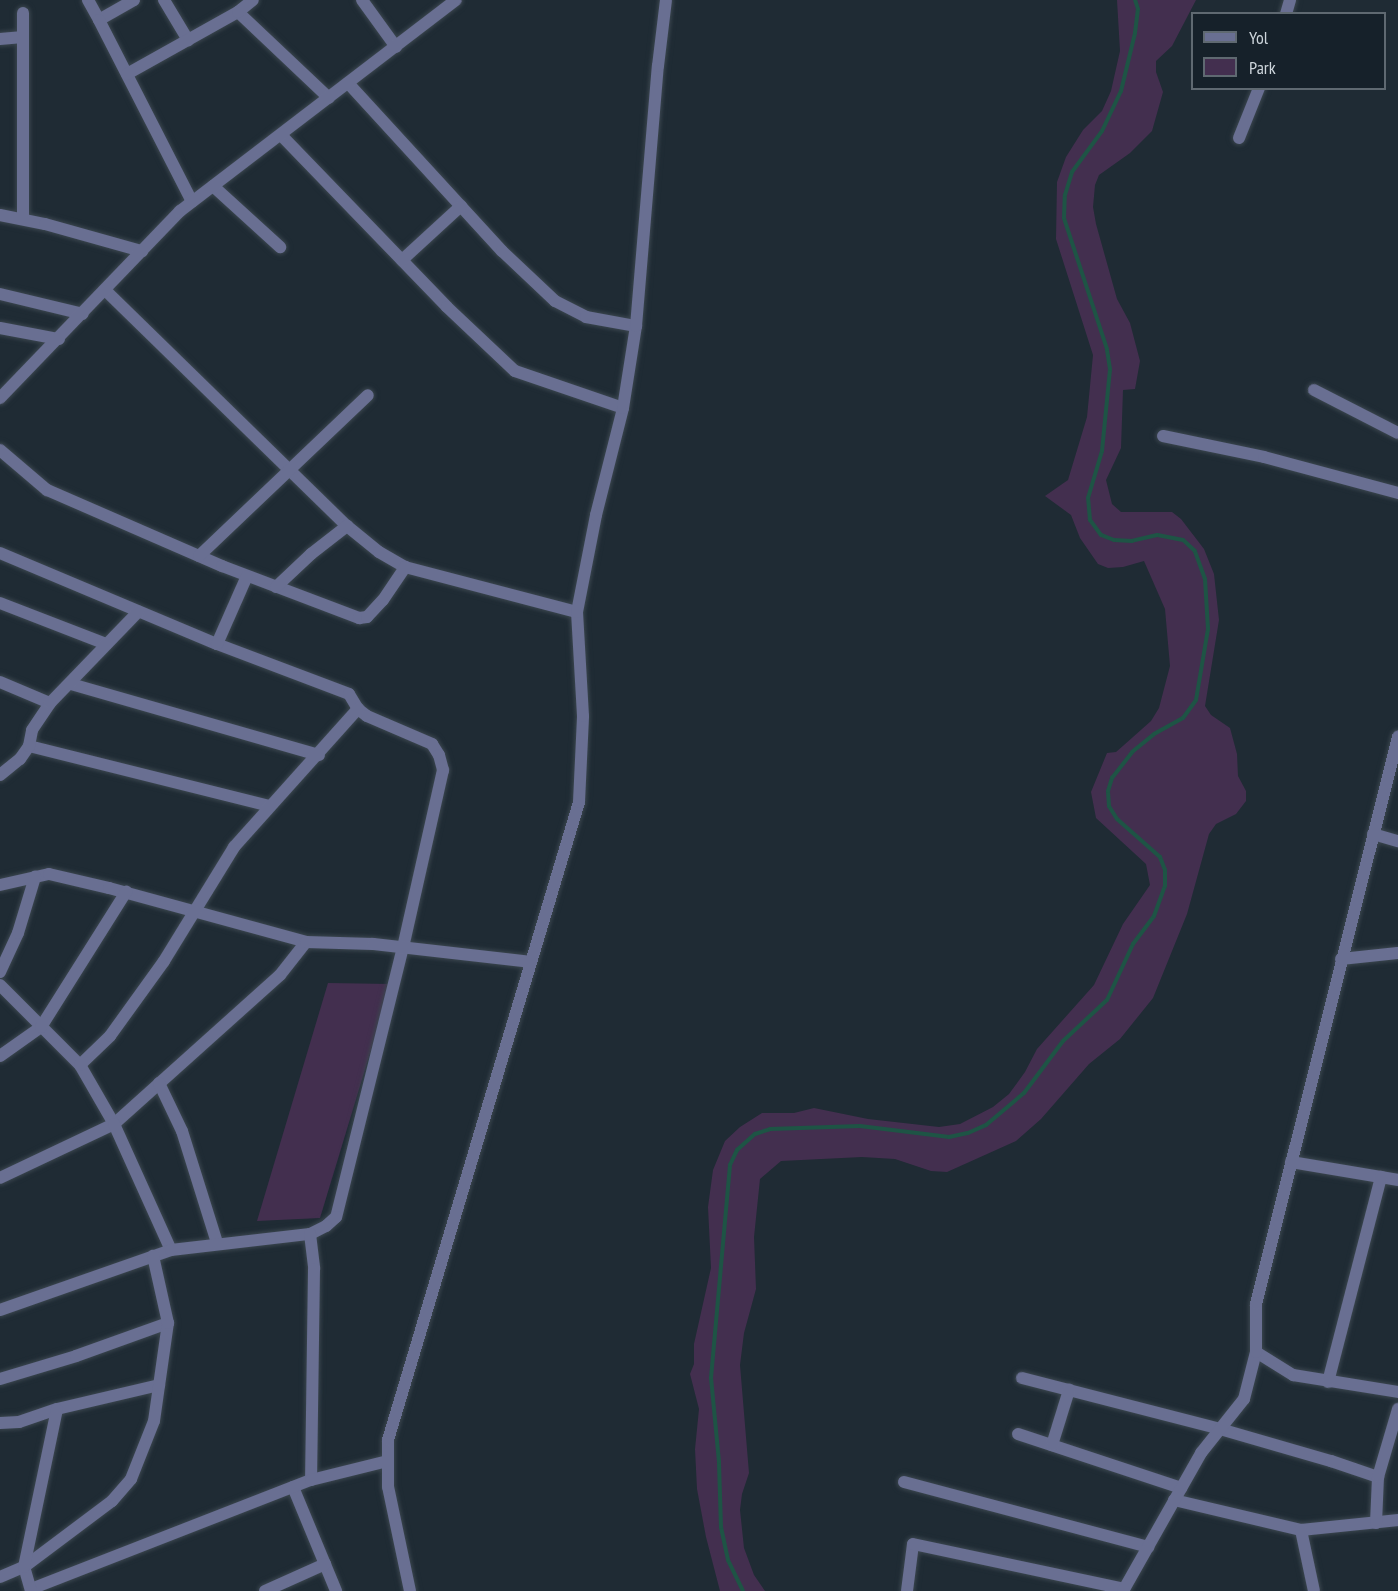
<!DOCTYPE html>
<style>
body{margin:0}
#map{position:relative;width:1398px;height:1591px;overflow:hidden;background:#1f2b34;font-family:"PT Sans Narrow",sans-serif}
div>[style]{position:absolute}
.green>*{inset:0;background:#432f4f}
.stream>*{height:4px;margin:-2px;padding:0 2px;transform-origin:2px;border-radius:2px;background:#1e5445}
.roads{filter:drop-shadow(0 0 2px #3b464f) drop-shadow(0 0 2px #3b464f)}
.minor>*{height:12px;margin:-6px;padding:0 6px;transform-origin:6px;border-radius:6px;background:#696f92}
.tertiary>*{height:12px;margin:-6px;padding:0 6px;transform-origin:6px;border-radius:6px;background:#696f92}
span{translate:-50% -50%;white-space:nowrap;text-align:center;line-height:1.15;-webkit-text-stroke:5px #16212a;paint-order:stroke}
.legend{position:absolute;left:1191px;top:12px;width:195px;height:78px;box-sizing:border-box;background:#16212a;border:2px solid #5f6971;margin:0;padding:8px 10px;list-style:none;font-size:18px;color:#cdd5db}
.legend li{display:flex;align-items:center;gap:12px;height:30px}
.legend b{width:30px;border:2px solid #5f6971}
</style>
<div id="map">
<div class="green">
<i style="clip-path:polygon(1117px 0,1196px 0,1172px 46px,1156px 61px,1156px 72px,1163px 92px,1152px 131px,1130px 153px,1099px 175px,1095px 185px,1093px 207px,1096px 224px,1117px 299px,1130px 323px,1140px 361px,1135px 389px,1123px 390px,1121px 448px,1106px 480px,1112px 504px,1121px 512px,1172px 512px,1181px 519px,1204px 549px,1214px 574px,1219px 620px,1205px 706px,1211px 715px,1230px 728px,1237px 754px,1238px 776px,1246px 791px,1246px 801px,1236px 814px,1216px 824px,1209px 834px,1187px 914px,1153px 998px,1120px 1039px,1089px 1064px,1041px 1119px,1016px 1141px,947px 1172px,931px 1171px,895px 1159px,862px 1157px,781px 1161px,760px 1179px,754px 1237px,756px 1289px,744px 1333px,740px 1365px,749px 1473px,742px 1494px,740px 1510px,744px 1548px,754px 1575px,765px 1591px,720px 1591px,706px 1537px,697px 1489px,695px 1449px,699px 1409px,690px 1374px,694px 1364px,694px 1344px,711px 1268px,708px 1207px,713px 1170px,725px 1141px,740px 1127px,762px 1113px,794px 1113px,814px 1108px,868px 1119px,939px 1127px,960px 1124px,993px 1107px,1009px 1094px,1025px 1072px,1037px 1049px,1094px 985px,1123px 924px,1150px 885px,1146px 864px,1096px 818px,1091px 792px,1107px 753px,1116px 752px,1124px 745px,1151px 721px,1159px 708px,1170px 666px,1165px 609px,1144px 561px,1123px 567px,1108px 568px,1098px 564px,1080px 538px,1071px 515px,1045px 496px,1068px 480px,1087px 417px,1093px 355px,1056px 239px,1057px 182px,1066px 157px,1083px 130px,1102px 111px,1111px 91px,1120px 51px)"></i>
<i style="clip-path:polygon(328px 983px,391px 984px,320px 1218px,257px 1221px)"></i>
</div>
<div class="stream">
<i style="left:743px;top:1591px;width:34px;rotate:-116deg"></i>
<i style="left:728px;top:1560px;width:34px;rotate:-102deg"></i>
<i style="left:721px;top:1527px;width:65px;rotate:-91.8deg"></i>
<i style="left:719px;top:1462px;width:84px;rotate:-95.4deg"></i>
<i style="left:711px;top:1378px;width:214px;rotate:-84.9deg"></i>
<i style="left:730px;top:1165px;width:17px;rotate:-65deg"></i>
<i style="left:737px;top:1150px;width:24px;rotate:-42deg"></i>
<i style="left:755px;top:1134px;width:16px;rotate:-18deg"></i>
<i style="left:770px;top:1129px;width:90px;rotate:-1.9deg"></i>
<i style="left:860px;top:1126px;width:90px;rotate:7deg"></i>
<i style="left:949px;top:1137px;width:19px;rotate:-12deg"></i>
<i style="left:968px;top:1133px;width:20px;rotate:-24deg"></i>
<i style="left:986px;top:1125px;width:50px;rotate:-40.1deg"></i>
<i style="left:1024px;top:1093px;width:65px;rotate:-53.1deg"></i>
<i style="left:1063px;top:1041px;width:60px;rotate:-43deg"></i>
<i style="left:1107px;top:1000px;width:62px;rotate:-65.1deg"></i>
<i style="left:1133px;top:944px;width:35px;rotate:-53deg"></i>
<i style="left:1154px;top:916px;width:32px;rotate:-70deg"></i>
<i style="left:1165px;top:886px;width:16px;rotate:-90deg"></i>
<i style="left:1165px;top:870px;width:14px;rotate:-111deg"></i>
<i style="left:1160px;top:857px;width:57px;rotate:-138.5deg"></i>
<i style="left:1117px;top:819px;width:15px;rotate:-122deg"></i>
<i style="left:1109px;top:806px;width:15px;rotate:-94deg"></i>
<i style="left:1108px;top:791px;width:14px;rotate:-73deg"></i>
<i style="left:1112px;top:778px;width:33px;rotate:-52deg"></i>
<i style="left:1132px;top:752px;width:28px;rotate:-39deg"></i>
<i style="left:1154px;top:734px;width:33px;rotate:-29deg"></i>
<i style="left:1183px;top:718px;width:22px;rotate:-54deg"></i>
<i style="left:1196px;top:700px;width:72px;rotate:-80.4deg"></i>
<i style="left:1208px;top:629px;width:50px;rotate:-93.4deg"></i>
<i style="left:1205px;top:579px;width:30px;rotate:-110deg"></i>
<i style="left:1195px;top:551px;width:16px;rotate:-137deg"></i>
<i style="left:1183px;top:540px;width:26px;rotate:-169deg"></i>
<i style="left:1157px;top:535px;width:26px;rotate:167deg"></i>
<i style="left:1132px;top:541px;width:18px;rotate:-177deg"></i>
<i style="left:1114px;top:540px;width:14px;rotate:-159deg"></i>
<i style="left:1101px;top:535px;width:19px;rotate:-126deg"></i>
<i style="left:1090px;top:520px;width:22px;rotate:-95deg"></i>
<i style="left:1088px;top:498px;width:49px;rotate:-73.4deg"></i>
<i style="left:1102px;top:451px;width:82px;rotate:-84.4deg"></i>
<i style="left:1110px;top:369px;width:20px;rotate:-99deg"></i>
<i style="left:1107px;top:349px;width:138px;rotate:-108.2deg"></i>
<i style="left:1064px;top:218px;width:23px;rotate:-88deg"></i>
<i style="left:1065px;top:195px;width:24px;rotate:-73deg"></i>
<i style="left:1072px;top:172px;width:51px;rotate:-53.8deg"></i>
<i style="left:1102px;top:131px;width:44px;rotate:-64.6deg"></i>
<i style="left:1121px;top:91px;width:60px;rotate:-76.4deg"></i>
<i style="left:1135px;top:33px;width:24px;rotate:-83deg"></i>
<i style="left:1138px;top:9px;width:9px;rotate:-108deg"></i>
</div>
<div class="roads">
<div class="minor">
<i style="left:88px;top:0;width:23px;rotate:61deg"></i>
<i style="left:134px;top:0;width:40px;rotate:150.3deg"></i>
<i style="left:99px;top:20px;width:204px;rotate:62.9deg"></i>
<i style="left:164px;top:0;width:47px;rotate:59deg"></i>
<i style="left:362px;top:0;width:58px;rotate:54.1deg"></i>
<i style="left:238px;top:12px;width:125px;rotate:43.4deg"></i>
<i style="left:1286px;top:14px;width:15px;rotate:-74deg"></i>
<i style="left:0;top:39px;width:23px;rotate:-5deg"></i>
<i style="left:127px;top:74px;width:127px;rotate:-29.2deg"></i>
<i style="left:238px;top:12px;width:19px;rotate:-39deg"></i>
<i style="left:348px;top:83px;width:228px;rotate:47.5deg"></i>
<i style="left:502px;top:251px;width:73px;rotate:43.3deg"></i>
<i style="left:555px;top:301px;width:35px;rotate:27deg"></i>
<i style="left:586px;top:317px;width:51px;rotate:10.2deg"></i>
<i style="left:281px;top:135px;width:239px;rotate:46deg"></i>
<i style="left:447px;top:307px;width:93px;rotate:43.3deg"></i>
<i style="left:515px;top:371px;width:114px;rotate:18.9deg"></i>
<i style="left:1239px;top:138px;width:54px;rotate:-68.2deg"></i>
<i style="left:213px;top:186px;width:91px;rotate:42.3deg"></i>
<i style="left:0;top:215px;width:46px;rotate:11.3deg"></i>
<i style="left:45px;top:224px;width:101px;rotate:15.6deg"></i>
<i style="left:23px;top:219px;width:206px;rotate:-90deg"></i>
<i style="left:402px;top:260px;width:80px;rotate:-42.5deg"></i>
<i style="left:105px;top:290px;width:338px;rotate:44.3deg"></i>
<i style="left:347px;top:526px;width:41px;rotate:39.1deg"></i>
<i style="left:379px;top:552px;width:30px;rotate:30deg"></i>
<i style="left:405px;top:567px;width:178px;rotate:14.7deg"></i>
<i style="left:0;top:294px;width:85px;rotate:13.5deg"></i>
<i style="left:0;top:328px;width:60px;rotate:10.6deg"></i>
<i style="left:1314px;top:390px;width:94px;rotate:27.1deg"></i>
<i style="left:1163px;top:436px;width:103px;rotate:11.7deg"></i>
<i style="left:1264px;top:457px;width:139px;rotate:15deg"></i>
<i style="left:0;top:450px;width:62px;rotate:40.4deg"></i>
<i style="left:47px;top:490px;width:191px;rotate:23.5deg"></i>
<i style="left:222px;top:566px;width:147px;rotate:20.8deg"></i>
<i style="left:359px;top:618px;width:8px;rotate:-7deg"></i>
<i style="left:367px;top:617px;width:23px;rotate:-47deg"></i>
<i style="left:383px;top:600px;width:40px;rotate:-56deg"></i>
<i style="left:0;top:553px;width:235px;rotate:22.8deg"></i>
<i style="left:217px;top:644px;width:141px;rotate:20.7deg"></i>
<i style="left:349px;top:694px;width:17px;rotate:59deg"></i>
<i style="left:358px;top:709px;width:11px;rotate:38deg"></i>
<i style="left:367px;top:716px;width:71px;rotate:23.3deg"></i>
<i style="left:432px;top:744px;width:13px;rotate:58deg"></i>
<i style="left:439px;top:755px;width:16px;rotate:75deg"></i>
<i style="left:443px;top:770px;width:181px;rotate:102.7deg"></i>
<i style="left:403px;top:947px;width:278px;rotate:103.9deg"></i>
<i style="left:336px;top:1217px;width:13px;rotate:138deg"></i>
<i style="left:326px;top:1226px;width:18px;rotate:153deg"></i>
<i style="left:199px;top:556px;width:233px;rotate:-43.6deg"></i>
<i style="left:276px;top:587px;width:48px;rotate:-43.3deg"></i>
<i style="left:311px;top:554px;width:46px;rotate:-37.9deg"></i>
<i style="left:0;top:603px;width:114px;rotate:21.1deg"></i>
<i style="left:217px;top:644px;width:74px;rotate:-66.2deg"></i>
<i style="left:0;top:682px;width:54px;rotate:22.8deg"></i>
<i style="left:71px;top:684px;width:258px;rotate:16deg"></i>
<i style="left:29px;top:746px;width:248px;rotate:14deg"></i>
<i style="left:0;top:775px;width:26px;rotate:-39deg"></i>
<i style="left:20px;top:759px;width:16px;rotate:-55deg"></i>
<i style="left:29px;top:746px;width:16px;rotate:-79deg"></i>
<i style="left:32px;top:730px;width:32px;rotate:-56deg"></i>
<i style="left:50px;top:703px;width:127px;rotate:-46deg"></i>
<i style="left:1373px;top:834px;width:26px;rotate:16deg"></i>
<i style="left:0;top:885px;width:50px;rotate:-12.7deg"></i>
<i style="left:49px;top:874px;width:62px;rotate:13.1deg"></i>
<i style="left:109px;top:888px;width:204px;rotate:15.3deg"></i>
<i style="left:306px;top:942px;width:42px;rotate:128.2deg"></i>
<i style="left:280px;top:975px;width:223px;rotate:138.1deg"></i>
<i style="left:114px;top:1124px;width:126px;rotate:154.7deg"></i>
<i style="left:306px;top:942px;width:67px;rotate:1.7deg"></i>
<i style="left:373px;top:944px;width:158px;rotate:6.5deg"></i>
<i style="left:1341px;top:959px;width:57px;rotate:-6deg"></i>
<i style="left:0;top:972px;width:43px;rotate:-65.2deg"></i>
<i style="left:18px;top:933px;width:59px;rotate:-73.1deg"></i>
<i style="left:0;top:985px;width:113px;rotate:45deg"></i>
<i style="left:80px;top:1065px;width:68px;rotate:60deg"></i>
<i style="left:114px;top:1124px;width:138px;rotate:65.7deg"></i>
<i style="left:0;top:1056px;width:50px;rotate:-35.3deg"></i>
<i style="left:41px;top:1027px;width:160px;rotate:-57.8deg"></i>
<i style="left:80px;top:1065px;width:42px;rotate:-44deg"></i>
<i style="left:110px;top:1036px;width:92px;rotate:-54.2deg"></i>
<i style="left:164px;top:961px;width:134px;rotate:-58.4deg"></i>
<i style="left:234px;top:847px;width:186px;rotate:-48.1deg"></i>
<i style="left:159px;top:1083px;width:53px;rotate:64.4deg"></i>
<i style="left:182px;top:1131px;width:117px;rotate:72.6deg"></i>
<i style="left:1291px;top:1162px;width:109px;rotate:9.5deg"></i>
<i style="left:0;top:1310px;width:181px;rotate:-19.3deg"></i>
<i style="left:171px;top:1250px;width:140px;rotate:-6.6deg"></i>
<i style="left:310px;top:1234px;width:35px;rotate:83deg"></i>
<i style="left:314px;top:1269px;width:211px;rotate:90.8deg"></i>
<i style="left:1256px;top:1352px;width:44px;rotate:31.9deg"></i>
<i style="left:1293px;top:1375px;width:106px;rotate:9.2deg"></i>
<i style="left:1022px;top:1378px;width:204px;rotate:14.4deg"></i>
<i style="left:1220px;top:1429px;width:116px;rotate:16.1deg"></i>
<i style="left:1331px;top:1461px;width:50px;rotate:18.8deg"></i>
<i style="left:0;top:1379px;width:79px;rotate:-16.8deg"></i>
<i style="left:76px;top:1356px;width:98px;rotate:-19.7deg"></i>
<i style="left:1328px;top:1382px;width:212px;rotate:-75.5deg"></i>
<i style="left:0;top:1423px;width:19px;rotate:-3deg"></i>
<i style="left:19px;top:1422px;width:40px;rotate:-18.9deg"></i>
<i style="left:57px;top:1409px;width:105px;rotate:-13.2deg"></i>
<i style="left:1018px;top:1434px;width:172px;rotate:18.3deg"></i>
<i style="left:1052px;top:1445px;width:58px;rotate:-72.8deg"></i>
<i style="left:904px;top:1482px;width:253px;rotate:14.9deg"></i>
<i style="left:293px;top:1487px;width:113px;rotate:67.5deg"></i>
<i style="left:1174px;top:1500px;width:130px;rotate:13.3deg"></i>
<i style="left:1301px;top:1530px;width:98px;rotate:-5.9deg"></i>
<i style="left:1376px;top:1523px;width:46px;rotate:-87.5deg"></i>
<i style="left:1378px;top:1477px;width:71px;rotate:-73.6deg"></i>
<i style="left:1301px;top:1530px;width:62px;rotate:78deg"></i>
<i style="left:0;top:1577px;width:26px;rotate:-23deg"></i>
<i style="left:24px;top:1567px;width:110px;rotate:-36.9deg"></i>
<i style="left:112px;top:1501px;width:29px;rotate:-49deg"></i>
<i style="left:131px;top:1479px;width:62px;rotate:-68.4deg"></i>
<i style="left:154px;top:1421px;width:99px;rotate:-81.9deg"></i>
<i style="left:168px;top:1323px;width:69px;rotate:-102.6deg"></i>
<i style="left:31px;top:1589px;width:300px;rotate:-21.3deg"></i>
<i style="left:311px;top:1480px;width:79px;rotate:-13.9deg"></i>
<i style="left:31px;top:1591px;width:25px;rotate:-106deg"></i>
<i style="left:24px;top:1567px;width:161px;rotate:-78.2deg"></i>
<i style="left:265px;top:1591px;width:66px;rotate:-24.2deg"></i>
<i style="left:410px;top:1591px;width:106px;rotate:-101.9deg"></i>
<i style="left:388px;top:1487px;width:47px;rotate:-90deg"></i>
<i style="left:388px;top:1440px;width:666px;rotate:-73.33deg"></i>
<i style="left:579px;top:802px;width:86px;rotate:-87.3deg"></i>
<i style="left:583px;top:716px;width:104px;rotate:-93.3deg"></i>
<i style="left:577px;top:612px;width:99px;rotate:-78.9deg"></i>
<i style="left:596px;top:515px;width:110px;rotate:-75.8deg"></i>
<i style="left:623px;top:408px;width:83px;rotate:-81deg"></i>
<i style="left:636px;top:326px;width:261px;rotate:-85.2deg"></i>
<i style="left:658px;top:66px;width:66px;rotate:-83.1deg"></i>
<i style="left:907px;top:1591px;width:47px;rotate:-82.7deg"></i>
<i style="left:913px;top:1544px;width:216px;rotate:12deg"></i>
<i style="left:1123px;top:1591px;width:159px;rotate:-60.5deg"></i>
<i style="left:1201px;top:1453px;width:69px;rotate:-51.5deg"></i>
<i style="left:1244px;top:1399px;width:49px;rotate:-75.7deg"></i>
<i style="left:1256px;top:1352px;width:48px;rotate:-90deg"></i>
<i style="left:1256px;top:1304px;width:585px;rotate:-75.94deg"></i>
</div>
<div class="tertiary">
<i style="left:0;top:398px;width:260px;rotate:-46.1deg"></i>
<i style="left:180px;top:211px;width:347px;rotate:-37.4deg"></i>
</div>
</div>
<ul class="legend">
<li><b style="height:8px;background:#696f92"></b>Yol</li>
<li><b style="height:16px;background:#432f4f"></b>Park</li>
</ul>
</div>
